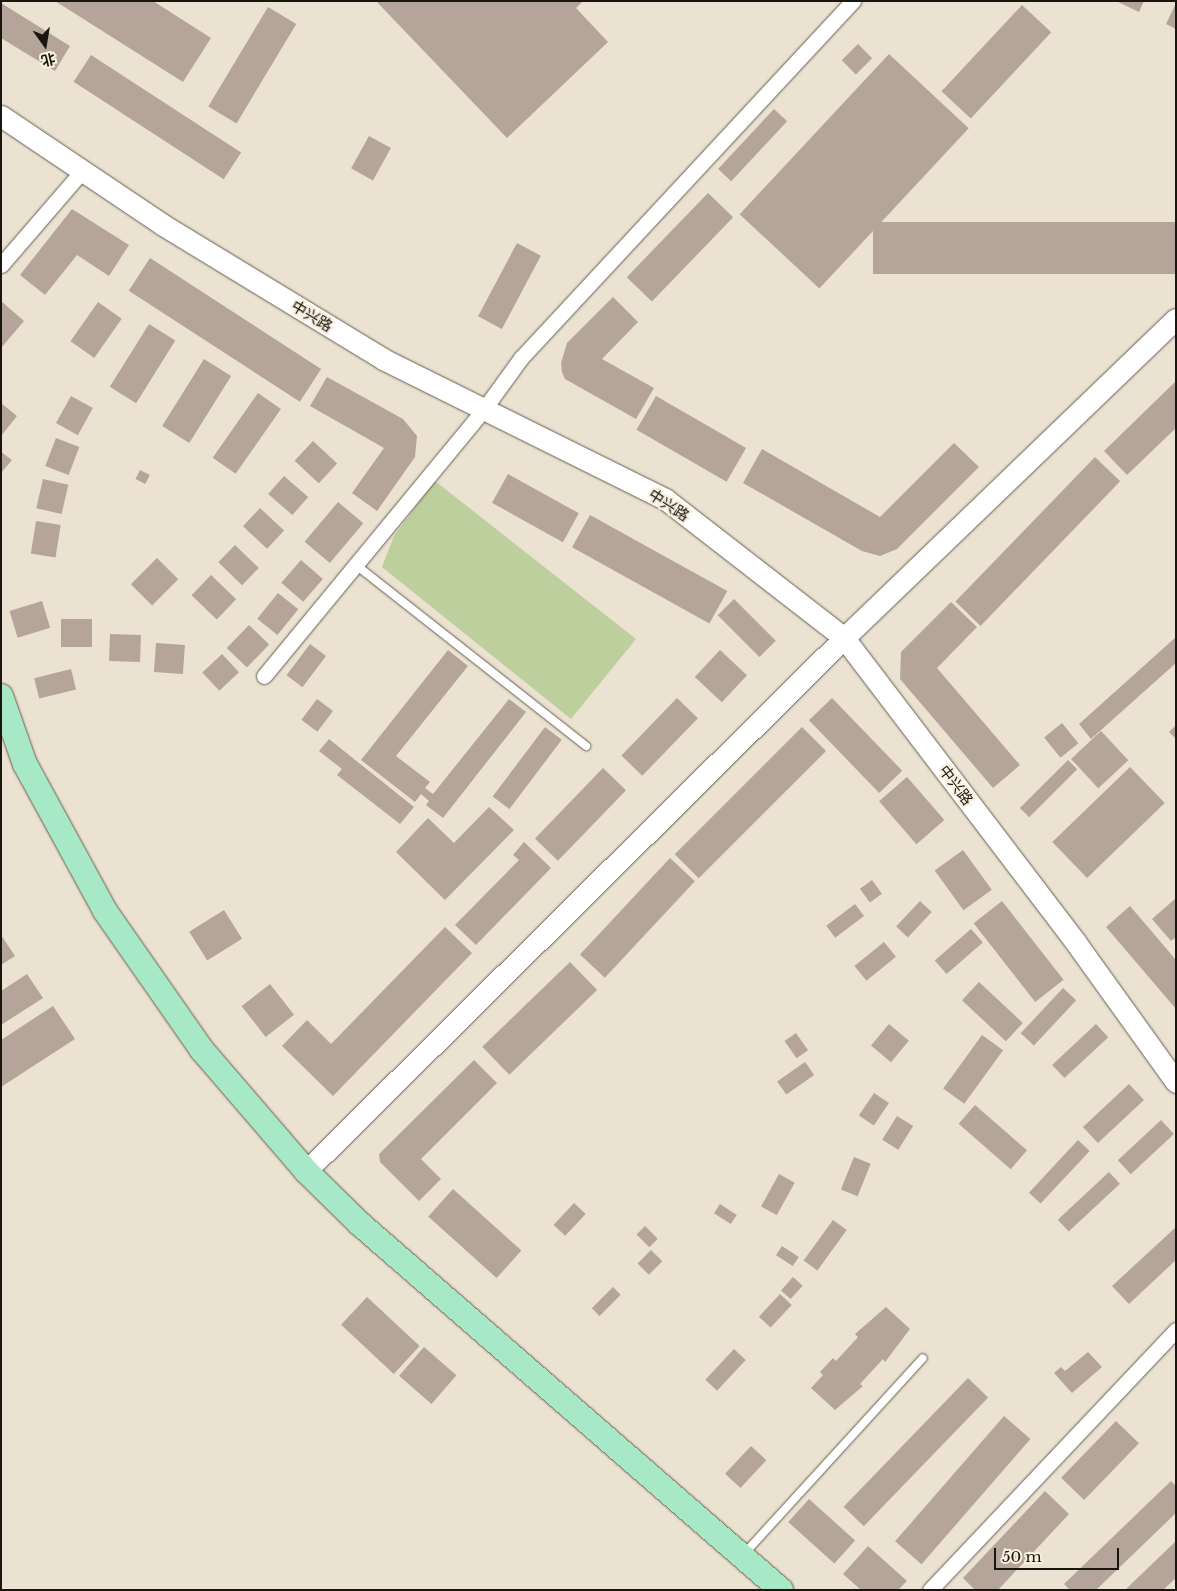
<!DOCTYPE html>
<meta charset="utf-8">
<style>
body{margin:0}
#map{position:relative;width:1177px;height:1591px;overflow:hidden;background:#ebe2d1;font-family:"Libre Baskerville","Noto Sans SC",serif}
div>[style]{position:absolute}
.green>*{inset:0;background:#bccf9d}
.building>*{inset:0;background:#b5a49a;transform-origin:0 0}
.roads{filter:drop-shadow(0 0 1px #655e4f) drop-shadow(0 0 1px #655e4f)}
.service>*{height:8px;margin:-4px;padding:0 4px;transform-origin:4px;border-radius:4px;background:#fff}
.minor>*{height:15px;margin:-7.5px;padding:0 7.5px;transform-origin:7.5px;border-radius:7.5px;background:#fff}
.secondary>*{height:21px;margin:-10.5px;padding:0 10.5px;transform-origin:10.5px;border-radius:10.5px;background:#fff}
.primary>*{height:24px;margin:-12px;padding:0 12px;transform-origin:12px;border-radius:12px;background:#a7e8c7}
span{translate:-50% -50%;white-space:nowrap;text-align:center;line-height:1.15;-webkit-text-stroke:4.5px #f9efde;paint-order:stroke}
.street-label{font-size:15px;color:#191610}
.frame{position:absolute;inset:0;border:2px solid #191610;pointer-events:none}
.north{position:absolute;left:20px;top:20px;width:50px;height:50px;-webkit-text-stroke:4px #f9efde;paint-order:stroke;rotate:167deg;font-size:14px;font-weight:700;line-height:20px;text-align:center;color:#191610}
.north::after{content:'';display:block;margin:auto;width:18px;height:22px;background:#191610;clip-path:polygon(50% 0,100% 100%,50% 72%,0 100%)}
.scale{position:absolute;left:994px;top:1548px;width:125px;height:22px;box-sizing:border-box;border:2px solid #191610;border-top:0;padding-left:6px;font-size:15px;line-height:18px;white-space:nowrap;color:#191610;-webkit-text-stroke:4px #f9efde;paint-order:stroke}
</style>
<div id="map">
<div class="green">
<i style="clip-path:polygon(435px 481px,636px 639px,571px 719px,382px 567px,394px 536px)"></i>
</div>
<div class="building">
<i style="clip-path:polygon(55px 1px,153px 1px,211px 38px,183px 82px)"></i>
<i style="clip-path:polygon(376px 1px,583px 1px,576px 8px,608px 42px,507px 138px)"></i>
<i style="clip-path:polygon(1116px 1px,1144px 1px,1139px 12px)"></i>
<i style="clip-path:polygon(1px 3px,70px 46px,55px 71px,1px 38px)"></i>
<i style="clip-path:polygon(1176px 3px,1176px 29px,1166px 24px)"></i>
<i style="left:1022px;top:5px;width:40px;height:118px;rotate:43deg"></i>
<i style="left:268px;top:7px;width:33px;height:116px;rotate:31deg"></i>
<i style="left:858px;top:44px;width:20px;height:23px;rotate:45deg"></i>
<i style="left:889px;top:54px;width:109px;height:219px;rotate:43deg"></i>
<i style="left:91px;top:55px;width:179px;height:32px;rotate:33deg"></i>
<i style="left:774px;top:109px;width:18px;height:82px;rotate:43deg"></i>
<i style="left:369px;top:136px;width:25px;height:37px;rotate:29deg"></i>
<i style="left:708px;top:193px;width:35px;height:117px;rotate:44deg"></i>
<i style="clip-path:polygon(72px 209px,129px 245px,109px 276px,77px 255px,45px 295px,20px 275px)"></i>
<i style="left:1176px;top:222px;width:52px;height:303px;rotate:90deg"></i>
<i style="left:517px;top:243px;width:27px;height:83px;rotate:28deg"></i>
<i style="left:150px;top:258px;width:204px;height:39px;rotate:33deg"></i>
<i style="clip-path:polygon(613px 297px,638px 322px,602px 359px,654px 388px,636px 419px,565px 379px,562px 372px,561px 363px,567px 343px)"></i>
<i style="clip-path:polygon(1px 301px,24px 321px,1px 348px)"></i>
<i style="left:98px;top:302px;width:29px;height:48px;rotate:35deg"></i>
<i style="left:149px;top:324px;width:31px;height:74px;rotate:32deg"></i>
<i style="left:204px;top:359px;width:32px;height:79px;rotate:32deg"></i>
<i style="clip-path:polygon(327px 377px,403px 419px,417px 436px,415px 457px,377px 511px,352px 493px,384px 448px,310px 406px)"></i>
<i style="clip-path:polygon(1176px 381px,1176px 428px,1127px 475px,1104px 451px)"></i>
<i style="left:258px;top:393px;width:28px;height:79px;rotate:35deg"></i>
<i style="left:71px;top:396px;width:25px;height:31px;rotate:29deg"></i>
<i style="left:656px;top:396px;width:104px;height:39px;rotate:30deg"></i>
<i style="clip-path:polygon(1px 403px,17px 416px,1px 436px)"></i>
<i style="left:56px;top:438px;width:25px;height:30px;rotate:21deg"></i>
<i style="left:313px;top:441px;width:33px;height:27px;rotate:43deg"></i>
<i style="clip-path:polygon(954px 443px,979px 467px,897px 549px,880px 556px,862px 551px,743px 483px,762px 449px,880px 517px)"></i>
<i style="clip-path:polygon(1px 452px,12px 460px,1px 473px)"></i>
<i style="left:1095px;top:457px;width:35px;height:201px;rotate:44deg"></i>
<i style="left:140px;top:470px;width:11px;height:10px;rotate:27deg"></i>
<i style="left:508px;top:474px;width:81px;height:33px;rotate:29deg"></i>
<i style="left:284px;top:476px;width:32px;height:24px;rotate:41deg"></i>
<i style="left:43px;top:479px;width:26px;height:30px;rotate:13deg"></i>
<i style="left:338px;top:502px;width:33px;height:52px;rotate:40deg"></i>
<i style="left:260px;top:508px;width:33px;height:25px;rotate:43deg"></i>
<i style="left:590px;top:515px;width:157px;height:37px;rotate:29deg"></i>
<i style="left:36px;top:521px;width:25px;height:33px;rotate:9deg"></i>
<i style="left:235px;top:545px;width:33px;height:24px;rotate:44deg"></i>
<i style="left:157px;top:558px;width:30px;height:37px;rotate:45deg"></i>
<i style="left:301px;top:560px;width:29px;height:30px;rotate:41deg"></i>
<i style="left:211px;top:575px;width:35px;height:28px;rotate:44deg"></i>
<i style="left:278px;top:593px;width:26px;height:33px;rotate:39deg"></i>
<i style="left:734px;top:599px;width:59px;height:23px;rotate:45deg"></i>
<i style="left:42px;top:601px;width:28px;height:34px;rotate:73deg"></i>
<i style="clip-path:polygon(951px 602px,977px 627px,937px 668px,1020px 765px,993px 788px,900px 679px,901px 652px)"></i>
<i style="left:61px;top:619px;width:31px;height:28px"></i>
<i style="left:249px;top:625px;width:28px;height:32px;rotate:44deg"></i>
<i style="left:110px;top:634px;width:31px;height:27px;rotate:2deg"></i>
<i style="clip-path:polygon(1176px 637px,1176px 663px,1091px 739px,1079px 724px)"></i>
<i style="left:156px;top:643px;width:29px;height:29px;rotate:4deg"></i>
<i style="left:310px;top:644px;width:20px;height:39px;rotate:37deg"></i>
<i style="clip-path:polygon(448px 650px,468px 666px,396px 756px,430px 782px,425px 788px,433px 794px,509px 699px,526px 712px,443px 818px,426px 805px,429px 801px,421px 794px,415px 802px,361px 760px)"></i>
<i style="left:720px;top:650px;width:37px;height:37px;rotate:43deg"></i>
<i style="left:222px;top:654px;width:25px;height:27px;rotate:47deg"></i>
<i style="left:71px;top:669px;width:21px;height:38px;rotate:76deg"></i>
<i style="left:677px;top:698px;width:29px;height:80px;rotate:44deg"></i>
<i style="left:832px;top:698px;width:101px;height:32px;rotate:46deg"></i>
<i style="left:317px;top:699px;width:20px;height:26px;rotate:37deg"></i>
<i style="left:1062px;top:723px;width:26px;height:23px;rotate:51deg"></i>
<i style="clip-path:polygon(1176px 725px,1176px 739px,1169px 732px)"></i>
<i style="left:545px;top:727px;width:21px;height:87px;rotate:37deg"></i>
<i style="left:802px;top:727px;width:34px;height:180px;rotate:45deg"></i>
<i style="left:1101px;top:731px;width:40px;height:41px;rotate:47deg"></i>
<i style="clip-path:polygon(329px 739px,414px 807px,400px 824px,337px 775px,342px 769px,319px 751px)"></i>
<i style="left:1068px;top:760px;width:13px;height:68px;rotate:45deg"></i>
<i style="left:1130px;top:767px;width:50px;height:108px;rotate:46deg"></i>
<i style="left:603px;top:768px;width:32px;height:98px;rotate:44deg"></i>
<i style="left:907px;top:777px;width:57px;height:37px;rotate:49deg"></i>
<i style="clip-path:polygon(489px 807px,514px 830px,445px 900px,396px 852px,428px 818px,454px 843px)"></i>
<i style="clip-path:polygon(524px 842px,551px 868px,476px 945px,455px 925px,519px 860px,513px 855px)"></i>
<i style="left:963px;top:850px;width:49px;height:35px;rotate:54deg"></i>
<i style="left:670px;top:858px;width:34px;height:132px;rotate:43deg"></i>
<i style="left:872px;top:880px;width:17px;height:15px;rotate:54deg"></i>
<i style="clip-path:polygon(1176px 898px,1176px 937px,1171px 941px,1152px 919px)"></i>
<i style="left:920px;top:901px;width:16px;height:35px;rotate:43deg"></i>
<i style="left:1002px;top:901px;width:100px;height:36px;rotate:52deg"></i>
<i style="left:855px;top:904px;width:15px;height:36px;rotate:53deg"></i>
<i style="clip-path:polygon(1130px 906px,1176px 960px,1176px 1009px,1106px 927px)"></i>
<i style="left:224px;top:910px;width:34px;height:41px;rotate:58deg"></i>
<i style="clip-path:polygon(445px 927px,472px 953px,333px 1096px,282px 1046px,307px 1020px,331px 1044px)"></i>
<i style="left:971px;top:929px;width:18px;height:48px;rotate:49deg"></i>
<i style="clip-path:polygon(1px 935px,15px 956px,1px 965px)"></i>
<i style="left:884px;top:942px;width:19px;height:38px;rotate:51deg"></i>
<i style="left:570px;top:962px;width:39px;height:122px;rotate:46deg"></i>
<i style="clip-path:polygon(27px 974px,43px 998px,1px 1025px,1px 991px)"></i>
<i style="left:979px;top:982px;width:60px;height:25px;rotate:43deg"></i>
<i style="left:270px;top:984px;width:39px;height:36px;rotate:52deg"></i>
<i style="left:1063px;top:988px;width:18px;height:62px;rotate:43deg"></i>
<i style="clip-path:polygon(53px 1006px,75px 1039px,1px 1087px,1px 1040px)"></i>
<i style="left:889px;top:1024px;width:26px;height:28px;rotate:40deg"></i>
<i style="left:1096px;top:1024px;width:18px;height:60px;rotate:47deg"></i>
<i style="left:796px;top:1033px;width:21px;height:14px;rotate:55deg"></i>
<i style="left:982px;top:1035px;width:26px;height:66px;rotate:36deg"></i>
<i style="clip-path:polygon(474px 1060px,497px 1083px,421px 1159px,441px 1179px,419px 1201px,380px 1162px,379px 1154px)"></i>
<i style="left:805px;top:1062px;width:16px;height:34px;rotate:55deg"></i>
<i style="left:1129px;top:1084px;width:22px;height:63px;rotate:47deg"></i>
<i style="left:874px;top:1093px;width:18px;height:27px;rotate:34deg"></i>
<i style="left:975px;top:1105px;width:69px;height:25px;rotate:41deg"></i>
<i style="left:897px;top:1116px;width:19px;height:28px;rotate:32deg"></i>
<i style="left:1161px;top:1120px;width:19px;height:59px;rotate:47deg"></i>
<i style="left:1078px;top:1140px;width:16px;height:72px;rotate:43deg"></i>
<i style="left:854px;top:1157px;width:18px;height:35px;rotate:22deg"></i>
<i style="left:1109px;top:1172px;width:16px;height:70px;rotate:47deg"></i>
<i style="left:779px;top:1174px;width:18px;height:37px;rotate:29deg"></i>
<i style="left:453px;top:1189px;width:92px;height:37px;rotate:42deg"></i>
<i style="left:574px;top:1203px;width:16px;height:30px;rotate:43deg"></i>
<i style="left:720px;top:1204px;width:20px;height:11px;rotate:33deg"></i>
<i style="left:833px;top:1220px;width:17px;height:50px;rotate:36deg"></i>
<i style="left:645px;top:1226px;width:18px;height:12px;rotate:45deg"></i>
<i style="clip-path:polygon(1176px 1227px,1176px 1260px,1129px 1304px,1112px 1286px)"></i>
<i style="left:782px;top:1246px;width:20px;height:11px;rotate:33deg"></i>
<i style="left:651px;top:1250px;width:16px;height:19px;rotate:45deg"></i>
<i style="left:793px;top:1277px;width:13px;height:18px;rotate:42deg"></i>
<i style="left:613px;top:1287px;width:11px;height:30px;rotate:45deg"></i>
<i style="left:780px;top:1294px;width:16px;height:31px;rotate:43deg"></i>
<i style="left:367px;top:1297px;width:72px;height:38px;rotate:43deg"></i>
<i style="clip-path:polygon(886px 1307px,910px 1329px,885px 1362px,883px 1359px,860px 1384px,863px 1386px,835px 1410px,811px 1388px,823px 1375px,820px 1372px,833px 1358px,836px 1361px,858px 1337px,855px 1334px)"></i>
<i style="left:424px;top:1347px;width:43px;height:38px;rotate:41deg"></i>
<i style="left:734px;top:1349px;width:16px;height:42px;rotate:43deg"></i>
<i style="clip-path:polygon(1088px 1352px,1102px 1367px,1072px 1393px,1054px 1373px,1061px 1367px,1065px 1371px)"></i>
<i style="left:968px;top:1378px;width:28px;height:179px;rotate:44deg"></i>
<i style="left:1004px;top:1416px;width:35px;height:166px;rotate:41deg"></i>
<i style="left:1116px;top:1421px;width:32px;height:79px;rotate:44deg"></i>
<i style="left:751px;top:1446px;width:21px;height:38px;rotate:43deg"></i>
<i style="clip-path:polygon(1171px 1481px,1176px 1486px,1176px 1513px,1096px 1590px,1070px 1590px,1064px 1584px)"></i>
<i style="clip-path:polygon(1045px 1491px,1069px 1514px,998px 1590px,975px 1590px,963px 1578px)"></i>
<i style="left:809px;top:1499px;width:62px;height:31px;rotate:42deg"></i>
<i style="clip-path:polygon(1176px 1541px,1176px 1578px,1163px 1590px,1125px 1590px)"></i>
<i style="clip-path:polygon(868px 1546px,907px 1581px,898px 1590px,861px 1590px,843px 1574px)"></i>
</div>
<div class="roads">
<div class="service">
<i style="left:356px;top:565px;width:293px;rotate:38.2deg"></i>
<i style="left:744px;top:1554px;width:265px;rotate:-47.6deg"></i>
</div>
<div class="minor">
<i style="left:1px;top:265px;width:124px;rotate:-49.2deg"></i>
<i style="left:264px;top:676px;width:346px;rotate:-50.5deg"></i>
<i style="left:484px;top:409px;width:63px;rotate:-54deg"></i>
<i style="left:521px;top:358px;width:488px;rotate:-47.1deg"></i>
<i style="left:930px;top:1590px;width:358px;rotate:-46.6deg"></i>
</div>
<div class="secondary">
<i style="left:1px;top:116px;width:195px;rotate:33.9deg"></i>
<i style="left:163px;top:225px;width:258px;rotate:31.3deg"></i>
<i style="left:383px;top:359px;width:315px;rotate:26.4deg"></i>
<i style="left:665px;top:499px;width:227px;rotate:37.8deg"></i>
<i style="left:844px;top:638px;width:383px;rotate:52.7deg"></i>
<i style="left:1076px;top:943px;width:171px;rotate:54.3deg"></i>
<i style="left:306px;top:1171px;width:757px;rotate:-44.73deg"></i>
<i style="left:844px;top:638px;width:460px;rotate:-43.9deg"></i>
</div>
<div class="primary">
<i style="left:1px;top:696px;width:72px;rotate:70.6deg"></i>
<i style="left:25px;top:764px;width:167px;rotate:61.4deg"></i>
<i style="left:105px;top:911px;width:169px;rotate:55.1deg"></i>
<i style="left:202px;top:1050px;width:160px;rotate:49.3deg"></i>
<i style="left:306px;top:1171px;width:76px;rotate:44.5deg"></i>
<i style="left:360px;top:1224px;width:558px;rotate:41deg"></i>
</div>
</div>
<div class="street-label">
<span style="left:312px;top:316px;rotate:31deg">中兴路</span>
<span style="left:669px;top:505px;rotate:33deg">中兴路</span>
<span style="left:956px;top:785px;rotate:53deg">中兴路</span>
</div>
<div class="frame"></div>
<div class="north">北</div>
<div class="scale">50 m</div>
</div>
